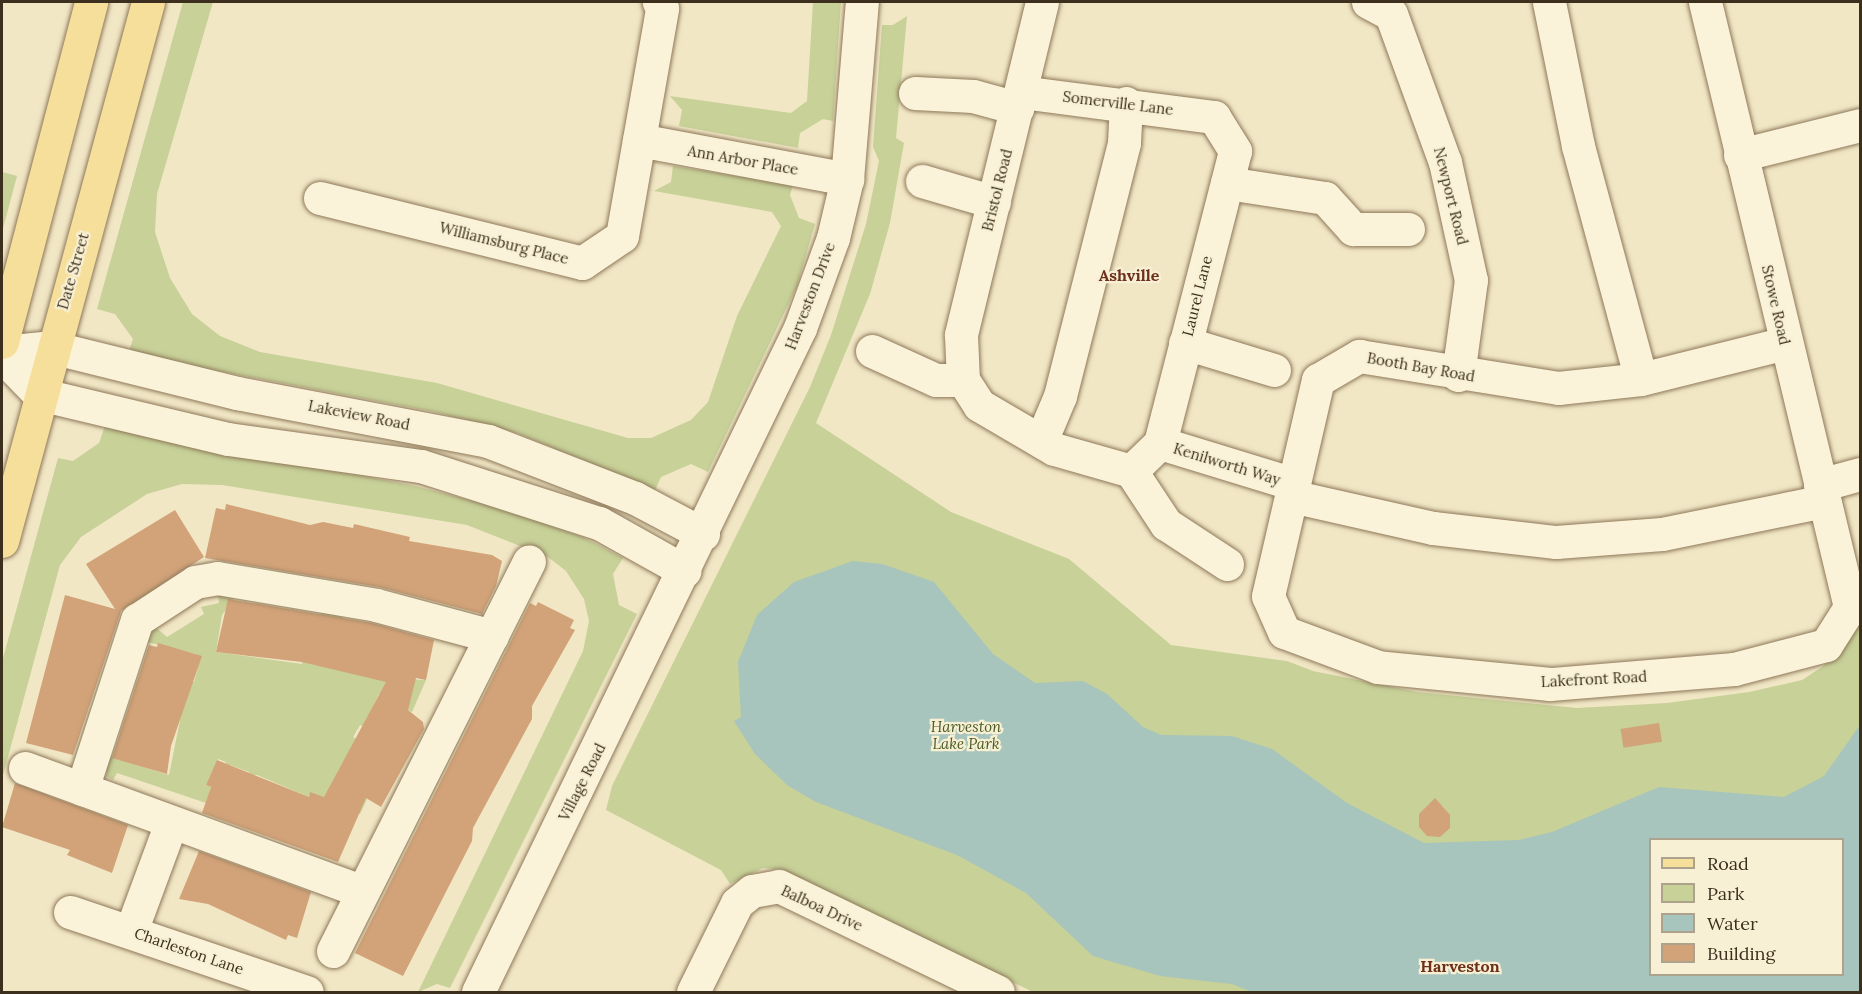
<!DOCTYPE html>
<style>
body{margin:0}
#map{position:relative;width:1862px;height:994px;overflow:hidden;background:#f1e7c5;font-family:Lora,serif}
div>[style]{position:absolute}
.green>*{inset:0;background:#c7d198}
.water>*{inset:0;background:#a7c4bd}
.building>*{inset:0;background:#d2a379;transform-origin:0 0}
.roads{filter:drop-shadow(0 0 2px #8e785a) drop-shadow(0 0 2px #8e785a)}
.minor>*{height:33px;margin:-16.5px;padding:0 16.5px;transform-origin:16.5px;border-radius:16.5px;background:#fbf3d9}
.major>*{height:33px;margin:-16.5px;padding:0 16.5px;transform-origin:16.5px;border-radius:16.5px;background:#f6df9b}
span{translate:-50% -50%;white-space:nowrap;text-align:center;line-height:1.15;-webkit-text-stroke:4.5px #f8f0d5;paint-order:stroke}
.street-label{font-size:15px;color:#3d2f1e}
.park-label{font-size:15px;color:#4a5b24;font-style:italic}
.neighbourhood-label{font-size:16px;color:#6d301b;font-weight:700}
.frame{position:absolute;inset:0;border:3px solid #3d2f1e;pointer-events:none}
.legend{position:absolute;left:1649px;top:838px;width:195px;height:138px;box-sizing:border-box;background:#f8f0d5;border:2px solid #ada38c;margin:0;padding:8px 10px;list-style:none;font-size:18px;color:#3d2f1e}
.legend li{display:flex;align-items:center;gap:12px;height:30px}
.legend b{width:30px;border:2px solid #ada38c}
</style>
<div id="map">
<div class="green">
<i style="clip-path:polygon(183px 2px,213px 2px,157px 194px,155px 232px,170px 278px,192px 314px,220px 336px,260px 352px,437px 383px,628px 438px,651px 438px,691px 420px,708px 402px,737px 316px,781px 226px,772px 212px,654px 191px,671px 182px,673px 166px,793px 185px,790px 195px,799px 218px,815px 224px,797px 286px,708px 472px,691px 464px,661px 477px,655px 490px,517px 433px,435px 412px,128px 354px,133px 339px,115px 314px,97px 309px)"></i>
<i style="clip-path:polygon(813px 2px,841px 2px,833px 121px,823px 119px,800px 133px,798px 148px,679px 126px,682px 110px,670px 96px,791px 113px,807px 101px)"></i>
<i style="clip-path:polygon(evenodd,907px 16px,896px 138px,904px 143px,890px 223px,870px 294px,816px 423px,951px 512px,1069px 559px,1171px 645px,1287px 661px,1313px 671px,1417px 692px,1577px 708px,1667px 703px,1749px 692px,1802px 680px,1822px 667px,1853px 634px,1860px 605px,1860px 992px,1033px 992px,783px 870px,763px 868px,730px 884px,721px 870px,606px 810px,612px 786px,810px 387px,831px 335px,866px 224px,879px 161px,873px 147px,882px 25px,893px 25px,907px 16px,1650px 840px,1842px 840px,1842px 974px,1650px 974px,1650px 840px)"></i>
<i style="clip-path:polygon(2px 172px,17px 176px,2px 232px)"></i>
<i style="clip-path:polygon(105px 426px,415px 486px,500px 508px,583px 537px,623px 558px,613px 574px,619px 605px,637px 614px,450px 988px,437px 984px,418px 992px,583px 651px,589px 621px,584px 599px,566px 571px,548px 557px,467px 525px,222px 485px,182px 484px,147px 494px,81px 537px,60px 565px,2px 779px,2px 662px,58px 458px,73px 461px,99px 443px)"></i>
<i style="clip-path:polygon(218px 594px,234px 598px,222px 615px,216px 652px,302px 664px,303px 658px,313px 659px,322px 612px,343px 617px,340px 632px,364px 677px,426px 680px,412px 712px,379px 694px,364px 727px,360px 725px,353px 737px,358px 740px,339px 784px,367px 799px,360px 814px,310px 793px,309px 797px,257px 775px,247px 776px,249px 772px,230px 765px,224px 767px,226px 762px,218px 759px,206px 785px,211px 787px,206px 803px,117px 773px,113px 780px,106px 776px,108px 756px,169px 775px,188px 681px,194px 682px,199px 664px,196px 654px,143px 641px,153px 625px,167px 637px,204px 614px,201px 607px,219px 603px)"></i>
</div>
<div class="water">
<i style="clip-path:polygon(evenodd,853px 561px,882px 564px,934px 582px,993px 654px,1035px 683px,1083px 681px,1107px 694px,1143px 727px,1161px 735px,1232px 736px,1272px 749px,1347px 803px,1424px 843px,1519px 840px,1552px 832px,1659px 787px,1784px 797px,1824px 776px,1860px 725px,1860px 992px,1252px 992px,1232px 984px,1160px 976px,1093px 956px,1026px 893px,957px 855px,816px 802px,787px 785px,755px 754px,734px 721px,741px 717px,738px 662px,757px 615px,794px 582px,853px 561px,1650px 840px,1842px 840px,1842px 974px,1650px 974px,1650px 840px)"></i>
</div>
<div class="building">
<i style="clip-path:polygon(226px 504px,310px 525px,323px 522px,353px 528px,354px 524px,410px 537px,409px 541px,492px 555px,502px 561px,496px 586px,482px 614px,379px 587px,205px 558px,216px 508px,225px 510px)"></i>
<i style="clip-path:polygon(175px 510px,204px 557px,121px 611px,73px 755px,26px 743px,65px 595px,115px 609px,86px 564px)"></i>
<i style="clip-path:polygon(228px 599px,372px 623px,434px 640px,426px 680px,416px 678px,408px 710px,423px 722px,424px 729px,381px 807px,366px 798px,338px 862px,202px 813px,211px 787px,206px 785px,217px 760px,309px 797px,310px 792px,324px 797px,386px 682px,302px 662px,216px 652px)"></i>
<i style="clip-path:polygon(538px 602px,574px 620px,570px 628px,575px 630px,532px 706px,532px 719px,473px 828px,472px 841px,403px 976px,355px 953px,530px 603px,536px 606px)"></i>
<i style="clip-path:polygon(158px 643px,202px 656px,171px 746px,167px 774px,112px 758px,149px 645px,157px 647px)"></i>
<i style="left:1659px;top:723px;width:19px;height:39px;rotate:81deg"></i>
<i style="clip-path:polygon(15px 783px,128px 825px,112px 873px,67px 855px,70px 850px,2px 827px)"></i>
<i style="clip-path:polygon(1435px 798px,1450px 815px,1450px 828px,1440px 837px,1427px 836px,1419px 827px,1419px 814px)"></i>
<i style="clip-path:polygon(199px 851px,311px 892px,297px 938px,288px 935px,286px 940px,208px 904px,179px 899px)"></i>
</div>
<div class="roads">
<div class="minor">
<i style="left:1042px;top:2px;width:343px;rotate:103.7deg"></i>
<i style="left:961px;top:335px;width:45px;rotate:87.5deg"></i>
<i style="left:963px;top:380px;width:30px;rotate:57deg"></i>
<i style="left:979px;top:405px;width:87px;rotate:30.4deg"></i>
<i style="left:1054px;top:449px;width:80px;rotate:15.9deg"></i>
<i style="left:1368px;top:2px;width:26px;rotate:28deg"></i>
<i style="left:1391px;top:14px;width:158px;rotate:70deg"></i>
<i style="left:1445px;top:162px;width:121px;rotate:77.6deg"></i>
<i style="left:1471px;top:280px;width:96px;rotate:97.8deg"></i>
<i style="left:1549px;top:2px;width:147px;rotate:78.6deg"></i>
<i style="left:1578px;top:146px;width:241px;rotate:74.9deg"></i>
<i style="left:1705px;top:2px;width:622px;rotate:76.52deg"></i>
<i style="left:1850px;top:607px;width:45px;rotate:122.3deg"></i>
<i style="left:1826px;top:645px;width:95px;rotate:165.4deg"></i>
<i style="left:1734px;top:669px;width:185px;rotate:175.3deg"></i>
<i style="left:1550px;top:684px;width:173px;rotate:-174.4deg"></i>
<i style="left:1378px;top:667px;width:100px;rotate:-159.6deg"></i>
<i style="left:1284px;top:632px;width:39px;rotate:-114deg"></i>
<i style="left:1268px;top:596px;width:222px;rotate:-77deg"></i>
<i style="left:1318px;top:380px;width:48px;rotate:-30.3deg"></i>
<i style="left:1359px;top:356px;width:202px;rotate:9.1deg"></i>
<i style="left:1558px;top:388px;width:83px;rotate:-6.2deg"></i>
<i style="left:1641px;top:379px;width:148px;rotate:-14deg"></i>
<i style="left:1021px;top:92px;width:195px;rotate:7.4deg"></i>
<i style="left:1214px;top:117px;width:40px;rotate:58deg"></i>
<i style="left:1235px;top:151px;width:301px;rotate:104.4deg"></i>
<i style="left:1160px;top:443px;width:40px;rotate:136deg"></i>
<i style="left:915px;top:93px;width:58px;rotate:3deg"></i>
<i style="left:973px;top:96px;width:46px;rotate:15.3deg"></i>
<i style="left:639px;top:140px;width:212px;rotate:10.6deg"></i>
<i style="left:1740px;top:155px;width:124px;rotate:-14deg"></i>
<i style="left:922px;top:181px;width:75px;rotate:16.3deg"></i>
<i style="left:1227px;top:183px;width:99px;rotate:8.7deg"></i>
<i style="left:1325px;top:198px;width:42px;rotate:47.9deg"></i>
<i style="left:1353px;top:229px;width:55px"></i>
<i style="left:320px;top:198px;width:270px;rotate:13.9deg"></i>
<i style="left:582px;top:263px;width:48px;rotate:-34deg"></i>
<i style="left:622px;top:236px;width:231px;rotate:-80deg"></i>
<i style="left:662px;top:8px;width:7px;rotate:-117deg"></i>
<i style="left:1185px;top:343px;width:93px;rotate:16.9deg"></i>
<i style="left:872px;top:351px;width:70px;rotate:24.4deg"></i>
<i style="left:936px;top:380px;width:27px"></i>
<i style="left:2px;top:352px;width:49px;rotate:-5.8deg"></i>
<i style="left:51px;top:347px;width:192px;rotate:13.9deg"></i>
<i style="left:237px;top:393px;width:256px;rotate:10.8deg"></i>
<i style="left:488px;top:441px;width:158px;rotate:21.2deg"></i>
<i style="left:635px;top:498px;width:77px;rotate:27.9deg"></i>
<i style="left:2px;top:356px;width:53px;rotate:45.8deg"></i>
<i style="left:39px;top:394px;width:194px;rotate:13.4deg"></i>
<i style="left:228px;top:439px;width:195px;rotate:8deg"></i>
<i style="left:421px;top:466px;width:187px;rotate:17.8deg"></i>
<i style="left:599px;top:523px;width:98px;rotate:29.2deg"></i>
<i style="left:1041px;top:441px;width:49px;rotate:-67.1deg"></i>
<i style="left:1060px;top:396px;width:261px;rotate:-75.8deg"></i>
<i style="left:1124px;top:143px;width:40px;rotate:-87.1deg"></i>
<i style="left:1160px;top:443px;width:140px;rotate:17deg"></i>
<i style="left:1131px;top:471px;width:64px;rotate:56.6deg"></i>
<i style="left:1166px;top:524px;width:73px;rotate:33.3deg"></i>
<i style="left:1820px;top:485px;width:41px;rotate:-15.4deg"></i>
<i style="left:1291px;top:496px;width:146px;rotate:12.7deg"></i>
<i style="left:1433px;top:528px;width:124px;rotate:6.5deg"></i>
<i style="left:1556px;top:542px;width:106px;rotate:-4.3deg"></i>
<i style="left:1662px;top:534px;width:165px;rotate:-11.5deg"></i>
<i style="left:25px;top:768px;width:359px;rotate:20.1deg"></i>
<i style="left:82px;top:789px;width:178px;rotate:-72deg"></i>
<i style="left:137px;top:620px;width:69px;rotate:-33.2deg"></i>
<i style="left:195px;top:582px;width:22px;rotate:-10deg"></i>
<i style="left:217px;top:578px;width:161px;rotate:9.6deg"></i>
<i style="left:376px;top:605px;width:120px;rotate:15deg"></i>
<i style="left:70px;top:912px;width:250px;rotate:18.7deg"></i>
<i style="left:131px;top:931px;width:115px;rotate:-69.7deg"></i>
<i style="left:333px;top:951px;width:436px;rotate:-63.3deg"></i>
<i style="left:478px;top:992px;width:738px;rotate:-64.13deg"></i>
<i style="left:800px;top:328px;width:96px;rotate:-69.9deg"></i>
<i style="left:833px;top:238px;width:61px;rotate:-76.7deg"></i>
<i style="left:847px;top:179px;width:178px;rotate:-85.2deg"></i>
<i style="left:693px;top:992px;width:99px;rotate:-63.7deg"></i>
<i style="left:737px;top:903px;width:19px;rotate:-39deg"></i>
<i style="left:752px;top:891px;width:27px;rotate:-10deg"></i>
<i style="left:779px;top:886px;width:243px;rotate:25.8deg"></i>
</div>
<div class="major">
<i style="left:2px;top:342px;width:351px;rotate:-75.3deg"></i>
<i style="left:2px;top:541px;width:558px;rotate:-74.84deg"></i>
</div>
</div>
<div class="street-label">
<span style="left:1118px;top:103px;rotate:7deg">Somerville Lane</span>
<span style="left:743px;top:160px;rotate:10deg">Ann Arbor Place</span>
<span style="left:997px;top:190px;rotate:-76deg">Bristol Road</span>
<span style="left:1451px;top:196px;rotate:76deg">Newport Road</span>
<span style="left:504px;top:243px;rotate:14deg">Williamsburg Place</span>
<span style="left:73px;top:271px;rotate:-74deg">Date Street</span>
<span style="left:810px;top:296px;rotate:-69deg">Harveston Drive</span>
<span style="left:1197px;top:296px;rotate:-76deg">Laurel Lane</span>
<span style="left:1776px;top:305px;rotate:77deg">Stowe Road</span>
<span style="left:1421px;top:367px;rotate:10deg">Booth Bay Road</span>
<span style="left:359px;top:415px;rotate:11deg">Lakeview Road</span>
<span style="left:1227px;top:464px;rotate:17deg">Kenilworth Way</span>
<span style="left:1594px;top:679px;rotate:-3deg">Lakefront Road</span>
<span style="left:582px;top:782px;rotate:-63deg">Village Road</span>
<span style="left:822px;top:908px;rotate:25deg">Balboa Drive</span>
<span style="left:189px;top:951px;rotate:19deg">Charleston Lane</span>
</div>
<div class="park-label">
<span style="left:966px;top:735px">Harveston<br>Lake Park</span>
</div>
<div class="neighbourhood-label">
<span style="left:1129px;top:275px">Ashville</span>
<span style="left:1460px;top:966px">Harveston</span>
</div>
<div class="frame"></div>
<ul class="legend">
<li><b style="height:8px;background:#f6df9b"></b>Road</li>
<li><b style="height:16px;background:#c7d198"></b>Park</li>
<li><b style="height:16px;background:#a7c4bd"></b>Water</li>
<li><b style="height:16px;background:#d2a379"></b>Building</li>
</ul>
</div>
